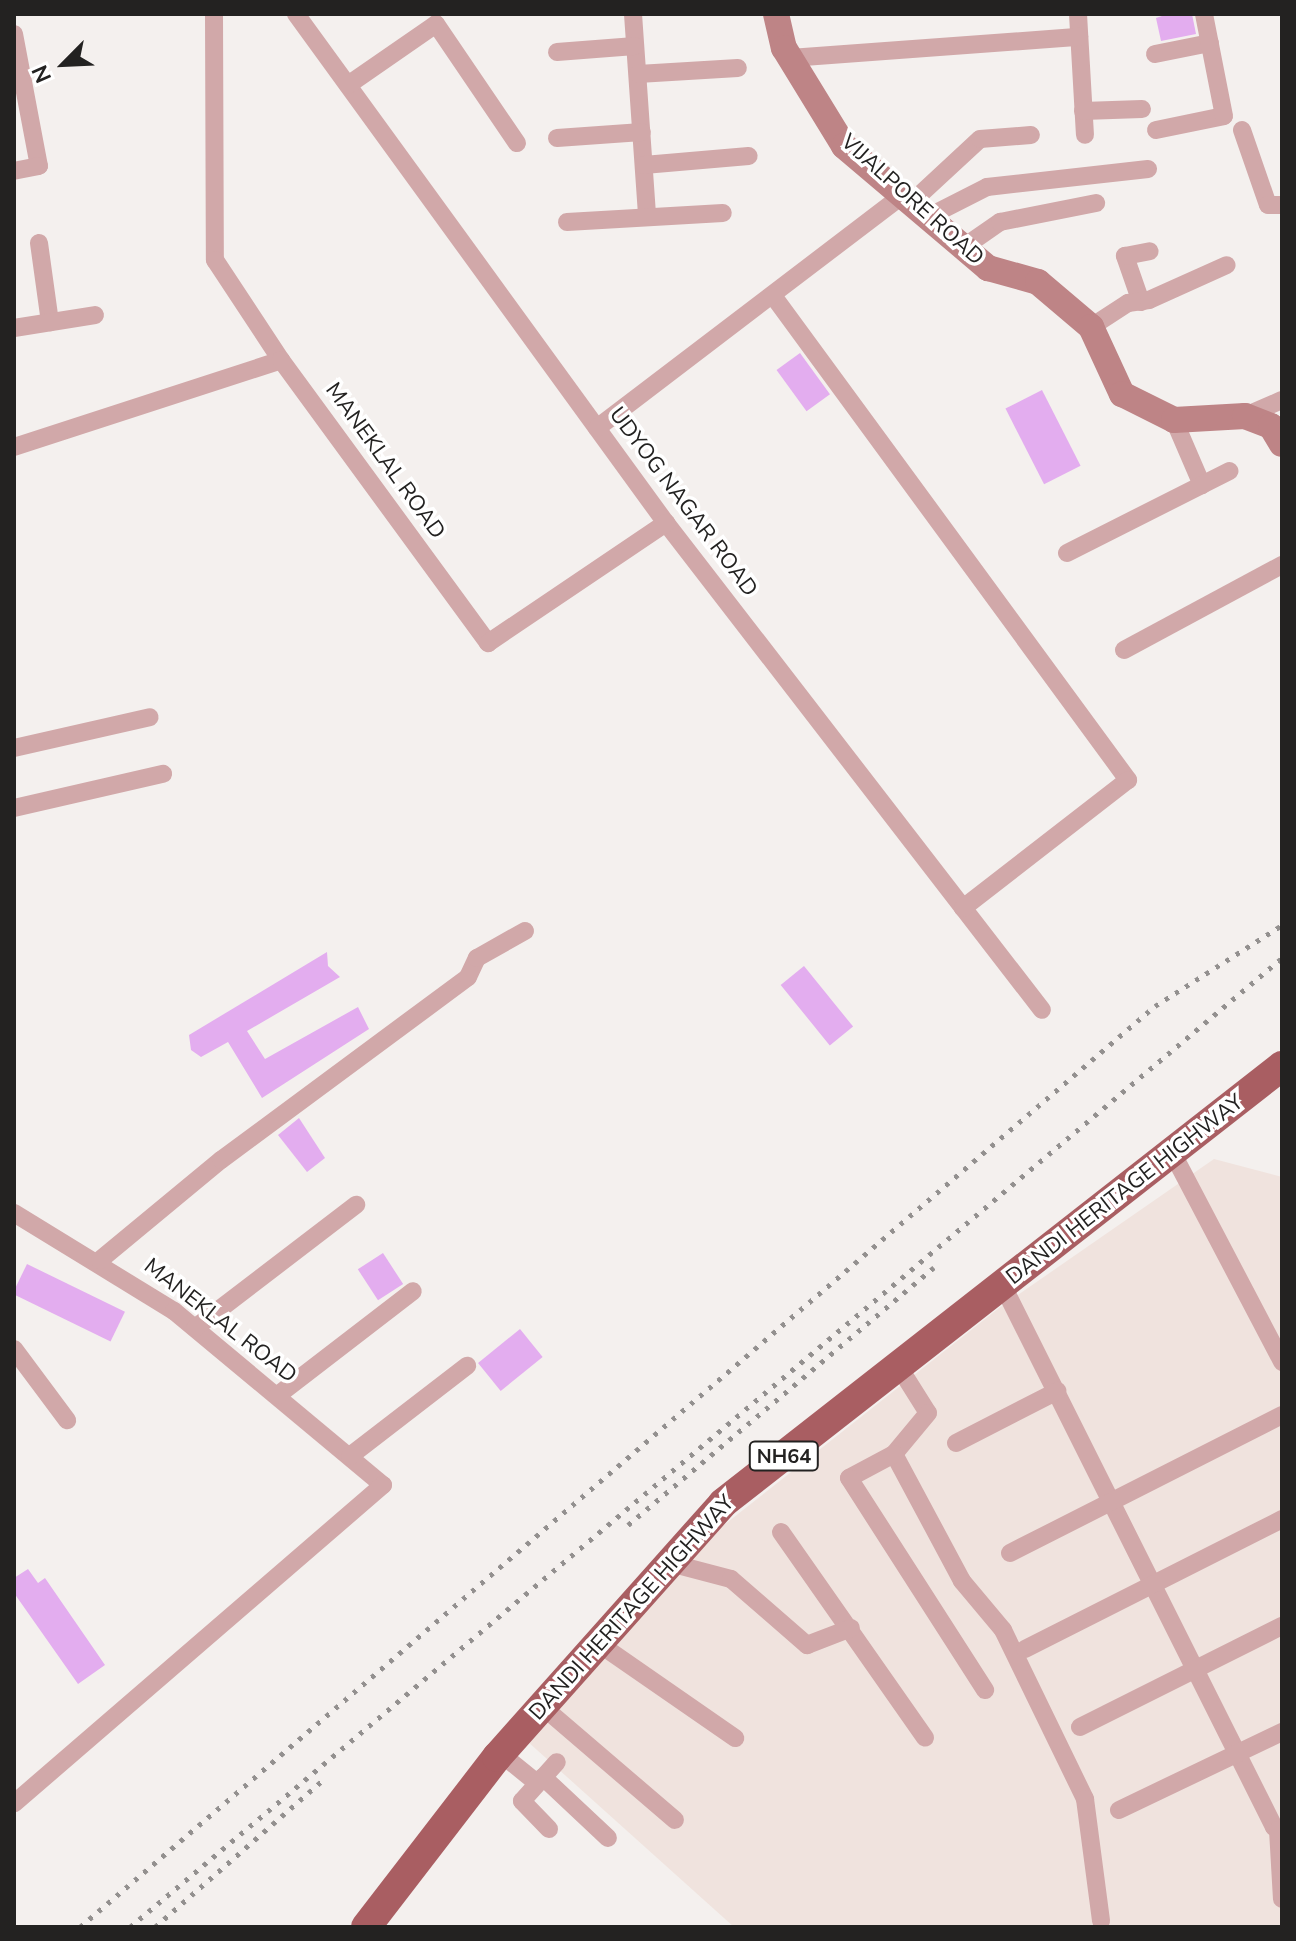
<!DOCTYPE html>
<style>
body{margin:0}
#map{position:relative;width:1296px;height:1941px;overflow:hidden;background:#f4f0ee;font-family:"Nunito Sans",sans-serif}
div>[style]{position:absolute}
.built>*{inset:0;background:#f0e3de}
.building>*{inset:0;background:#e3adef;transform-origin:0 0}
.minor>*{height:18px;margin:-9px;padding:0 9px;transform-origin:9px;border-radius:9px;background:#d1a8a9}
.secondary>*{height:26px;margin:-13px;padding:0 13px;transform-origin:13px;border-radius:13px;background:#be8486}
.trunk>*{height:30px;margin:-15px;padding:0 15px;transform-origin:15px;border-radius:15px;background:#a95e62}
.rail>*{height:5px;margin-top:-2.5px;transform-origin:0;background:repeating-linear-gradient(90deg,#93908f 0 4px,transparent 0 12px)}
span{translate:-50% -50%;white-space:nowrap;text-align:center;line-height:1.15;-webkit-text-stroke:7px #fff;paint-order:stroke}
.shield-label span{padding:2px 6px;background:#fff;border:2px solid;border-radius:6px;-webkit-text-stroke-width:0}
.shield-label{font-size:20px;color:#232221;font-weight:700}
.street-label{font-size:22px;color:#232221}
.frame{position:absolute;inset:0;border:16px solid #232221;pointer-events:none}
.north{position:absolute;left:24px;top:24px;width:80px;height:80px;-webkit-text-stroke:6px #fff;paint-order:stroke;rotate:246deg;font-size:22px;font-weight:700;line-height:32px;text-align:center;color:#232221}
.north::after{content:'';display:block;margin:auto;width:28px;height:36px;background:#232221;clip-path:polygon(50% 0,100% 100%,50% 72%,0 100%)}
</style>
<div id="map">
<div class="built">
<i style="clip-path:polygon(1214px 1159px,1282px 1177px,1282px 1927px,734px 1927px,527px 1741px,719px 1529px,999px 1308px)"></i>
</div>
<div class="building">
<i style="clip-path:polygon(1168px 14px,1192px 14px,1196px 34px,1161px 41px,1156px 18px)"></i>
<i style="left:800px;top:353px;width:51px;height:29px;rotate:54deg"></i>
<i style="left:1042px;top:390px;width:85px;height:41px;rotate:63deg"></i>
<i style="clip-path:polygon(327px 952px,328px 966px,340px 977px,247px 1031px,265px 1059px,358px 1007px,369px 1029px,262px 1098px,228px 1042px,201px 1057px,191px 1050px,189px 1035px)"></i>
<i style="left:804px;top:966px;width:78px;height:30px;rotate:51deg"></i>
<i style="clip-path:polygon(299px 1118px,325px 1158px,307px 1172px,278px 1135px)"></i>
<i style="left:383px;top:1253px;width:37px;height:30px;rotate:57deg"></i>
<i style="left:27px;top:1264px;width:109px;height:33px;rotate:26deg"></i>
<i style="left:520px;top:1329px;width:36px;height:54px;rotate:51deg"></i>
<i style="clip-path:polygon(28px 1569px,38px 1583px,45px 1578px,105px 1665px,78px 1684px,14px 1593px,14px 1578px)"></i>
</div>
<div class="minor">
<i style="left:214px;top:14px;width:246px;rotate:89.8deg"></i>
<i style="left:215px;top:260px;width:120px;rotate:56.6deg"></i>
<i style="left:296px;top:14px;width:629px;rotate:53.99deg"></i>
<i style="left:666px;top:523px;width:615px;rotate:52.33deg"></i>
<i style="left:633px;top:14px;width:202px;rotate:86deg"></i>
<i style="left:1078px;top:14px;width:121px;rotate:86.7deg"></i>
<i style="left:14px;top:34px;width:134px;rotate:79.3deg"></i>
<i style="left:39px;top:166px;width:25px;rotate:169deg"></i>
<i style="left:557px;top:52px;width:78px;rotate:-4.4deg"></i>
<i style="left:1155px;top:54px;width:56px;rotate:-11.3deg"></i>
<i style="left:790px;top:58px;width:290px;rotate:-4.2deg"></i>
<i style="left:638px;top:74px;width:100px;rotate:-3.4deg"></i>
<i style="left:348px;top:85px;width:107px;rotate:-34.7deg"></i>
<i style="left:436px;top:24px;width:144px;rotate:55.8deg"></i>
<i style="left:1083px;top:111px;width:59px;rotate:-1.9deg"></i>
<i style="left:1156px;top:130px;width:69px;rotate:-11.6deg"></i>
<i style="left:1224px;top:116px;width:104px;rotate:-101.1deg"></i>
<i style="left:1242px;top:130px;width:79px;rotate:70.9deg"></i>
<i style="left:1268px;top:205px;width:14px"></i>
<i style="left:557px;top:138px;width:85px;rotate:-4deg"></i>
<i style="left:644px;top:165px;width:105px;rotate:-4.9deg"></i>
<i style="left:913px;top:201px;width:91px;rotate:-42.8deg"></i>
<i style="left:980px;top:139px;width:51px;rotate:-4.5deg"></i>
<i style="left:930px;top:216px;width:64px;rotate:-27deg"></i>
<i style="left:987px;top:187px;width:162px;rotate:-6.4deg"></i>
<i style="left:567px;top:222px;width:156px;rotate:-3.3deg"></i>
<i style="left:39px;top:243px;width:80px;rotate:82.1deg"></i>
<i style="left:964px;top:247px;width:44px;rotate:-34.8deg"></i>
<i style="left:1000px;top:222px;width:98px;rotate:-11.2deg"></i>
<i style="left:774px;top:297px;width:599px;rotate:53.76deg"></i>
<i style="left:1128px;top:780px;width:209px;rotate:142.2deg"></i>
<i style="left:1141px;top:302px;width:49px;rotate:-109.2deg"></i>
<i style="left:1125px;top:256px;width:25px;rotate:-11deg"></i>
<i style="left:1091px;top:327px;width:44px;rotate:-33deg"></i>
<i style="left:1128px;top:303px;width:21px;rotate:-8deg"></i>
<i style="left:1149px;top:300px;width:85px;rotate:-24.2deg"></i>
<i style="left:14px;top:328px;width:82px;rotate:-9.1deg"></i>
<i style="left:1245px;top:416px;width:40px;rotate:-23.4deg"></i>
<i style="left:1174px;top:420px;width:71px;rotate:66.7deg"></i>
<i style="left:597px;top:428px;width:387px;rotate:-37.3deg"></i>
<i style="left:14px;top:447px;width:281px;rotate:-18deg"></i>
<i style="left:281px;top:360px;width:351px;rotate:53.8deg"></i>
<i style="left:488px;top:643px;width:215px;rotate:-34deg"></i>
<i style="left:1067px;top:553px;width:182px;rotate:-26.8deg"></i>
<i style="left:1124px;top:650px;width:179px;rotate:-28.3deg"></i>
<i style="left:14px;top:748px;width:139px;rotate:-12.8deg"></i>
<i style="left:14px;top:808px;width:153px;rotate:-12.9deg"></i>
<i style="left:1173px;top:1154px;width:235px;rotate:62.3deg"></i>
<i style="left:14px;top:1213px;width:188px;rotate:31.5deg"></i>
<i style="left:174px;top:1311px;width:272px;rotate:39.8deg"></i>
<i style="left:383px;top:1485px;width:487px;rotate:139.2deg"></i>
<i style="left:100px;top:1260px;width:157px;rotate:-39.6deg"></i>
<i style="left:221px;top:1160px;width:307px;rotate:-36.5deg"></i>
<i style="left:468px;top:977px;width:21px;rotate:-65deg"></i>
<i style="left:477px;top:958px;width:55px;rotate:-29.4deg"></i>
<i style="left:1003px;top:1286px;width:605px;rotate:63.39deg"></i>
<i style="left:1274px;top:1827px;width:8px;rotate:14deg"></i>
<i style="left:195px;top:1328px;width:203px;rotate:-37.4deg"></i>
<i style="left:14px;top:1349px;width:89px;rotate:53.3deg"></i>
<i style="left:899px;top:1367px;width:54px;rotate:57.8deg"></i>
<i style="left:928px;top:1413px;width:53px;rotate:129.7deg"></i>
<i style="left:894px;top:1454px;width:144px;rotate:61.8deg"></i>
<i style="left:962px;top:1581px;width:64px;rotate:50.1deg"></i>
<i style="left:1003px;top:1630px;width:188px;rotate:64.1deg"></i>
<i style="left:1085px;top:1799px;width:123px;rotate:82.5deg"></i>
<i style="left:278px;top:1395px;width:170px;rotate:-37.6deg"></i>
<i style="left:956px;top:1443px;width:114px;rotate:-27.2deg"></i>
<i style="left:894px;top:1454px;width:51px;rotate:151.9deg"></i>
<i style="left:849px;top:1478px;width:252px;rotate:57.3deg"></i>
<i style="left:350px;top:1456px;width:148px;rotate:-37.6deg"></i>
<i style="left:781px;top:1532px;width:251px;rotate:55deg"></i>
<i style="left:1010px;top:1553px;width:305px;rotate:-26.9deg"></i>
<i style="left:670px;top:1563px;width:63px;rotate:14.7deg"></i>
<i style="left:731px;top:1579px;width:101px;rotate:41deg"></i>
<i style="left:807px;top:1645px;width:47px;rotate:-21.1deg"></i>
<i style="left:598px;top:1643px;width:167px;rotate:34.7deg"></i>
<i style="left:1025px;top:1649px;width:288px;rotate:-26.8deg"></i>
<i style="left:542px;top:1706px;width:175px;rotate:40.6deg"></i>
<i style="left:1080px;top:1727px;width:226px;rotate:-26.6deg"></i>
<i style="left:500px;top:1753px;width:48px;rotate:39deg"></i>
<i style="left:543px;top:1777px;width:89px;rotate:43.2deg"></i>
<i style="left:1119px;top:1810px;width:181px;rotate:-25.6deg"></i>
<i style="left:549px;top:1829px;width:39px;rotate:-134deg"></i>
<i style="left:522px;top:1801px;width:52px;rotate:-48.1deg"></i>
<i style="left:1278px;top:1830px;width:69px;rotate:86.7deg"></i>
</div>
<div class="secondary">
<i style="left:776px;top:14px;width:35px;rotate:77deg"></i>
<i style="left:784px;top:48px;width:115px;rotate:58.5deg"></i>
<i style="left:844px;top:146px;width:189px;rotate:40.3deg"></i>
<i style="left:988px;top:268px;width:52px;rotate:15.6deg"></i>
<i style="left:1038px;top:282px;width:70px;rotate:40.3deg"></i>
<i style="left:1091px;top:327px;width:74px;rotate:65.2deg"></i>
<i style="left:1122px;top:394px;width:58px;rotate:26.6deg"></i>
<i style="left:1174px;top:420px;width:71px;rotate:-3.2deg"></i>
<i style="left:1245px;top:416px;width:28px;rotate:21deg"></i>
<i style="left:1271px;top:426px;width:21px;rotate:59deg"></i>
</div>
<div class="trunk">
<i style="left:366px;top:1927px;width:215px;rotate:-52.4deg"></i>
<i style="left:497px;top:1757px;width:340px;rotate:-48.3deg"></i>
<i style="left:723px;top:1503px;width:710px;rotate:-38.02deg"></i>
</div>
<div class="rail">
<i style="left:628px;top:1525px;width:400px;rotate:-40.1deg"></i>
<i style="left:80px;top:1927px;width:1416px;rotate:-40.59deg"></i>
<i style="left:1155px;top:1006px;width:151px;rotate:-32.5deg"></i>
<i style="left:130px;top:1927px;width:1505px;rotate:-40.07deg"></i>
<i style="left:155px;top:1927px;width:225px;rotate:-41.2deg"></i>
</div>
<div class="shield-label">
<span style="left:784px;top:1456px">NH64</span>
</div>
<div class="street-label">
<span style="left:912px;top:200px;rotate:42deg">VIJALPORE ROAD</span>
<span style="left:385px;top:461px;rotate:54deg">MANEKLAL ROAD</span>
<span style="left:683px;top:502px;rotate:53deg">UDYOG NAGAR ROAD</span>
<span style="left:1125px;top:1190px;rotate:-38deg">DANDI HERITAGE HIGHWAY</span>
<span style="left:220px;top:1321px;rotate:38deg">MANEKLAL ROAD</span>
<span style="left:632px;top:1608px;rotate:-48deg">DANDI HERITAGE HIGHWAY</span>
</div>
<div class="frame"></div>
<div class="north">N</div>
</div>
